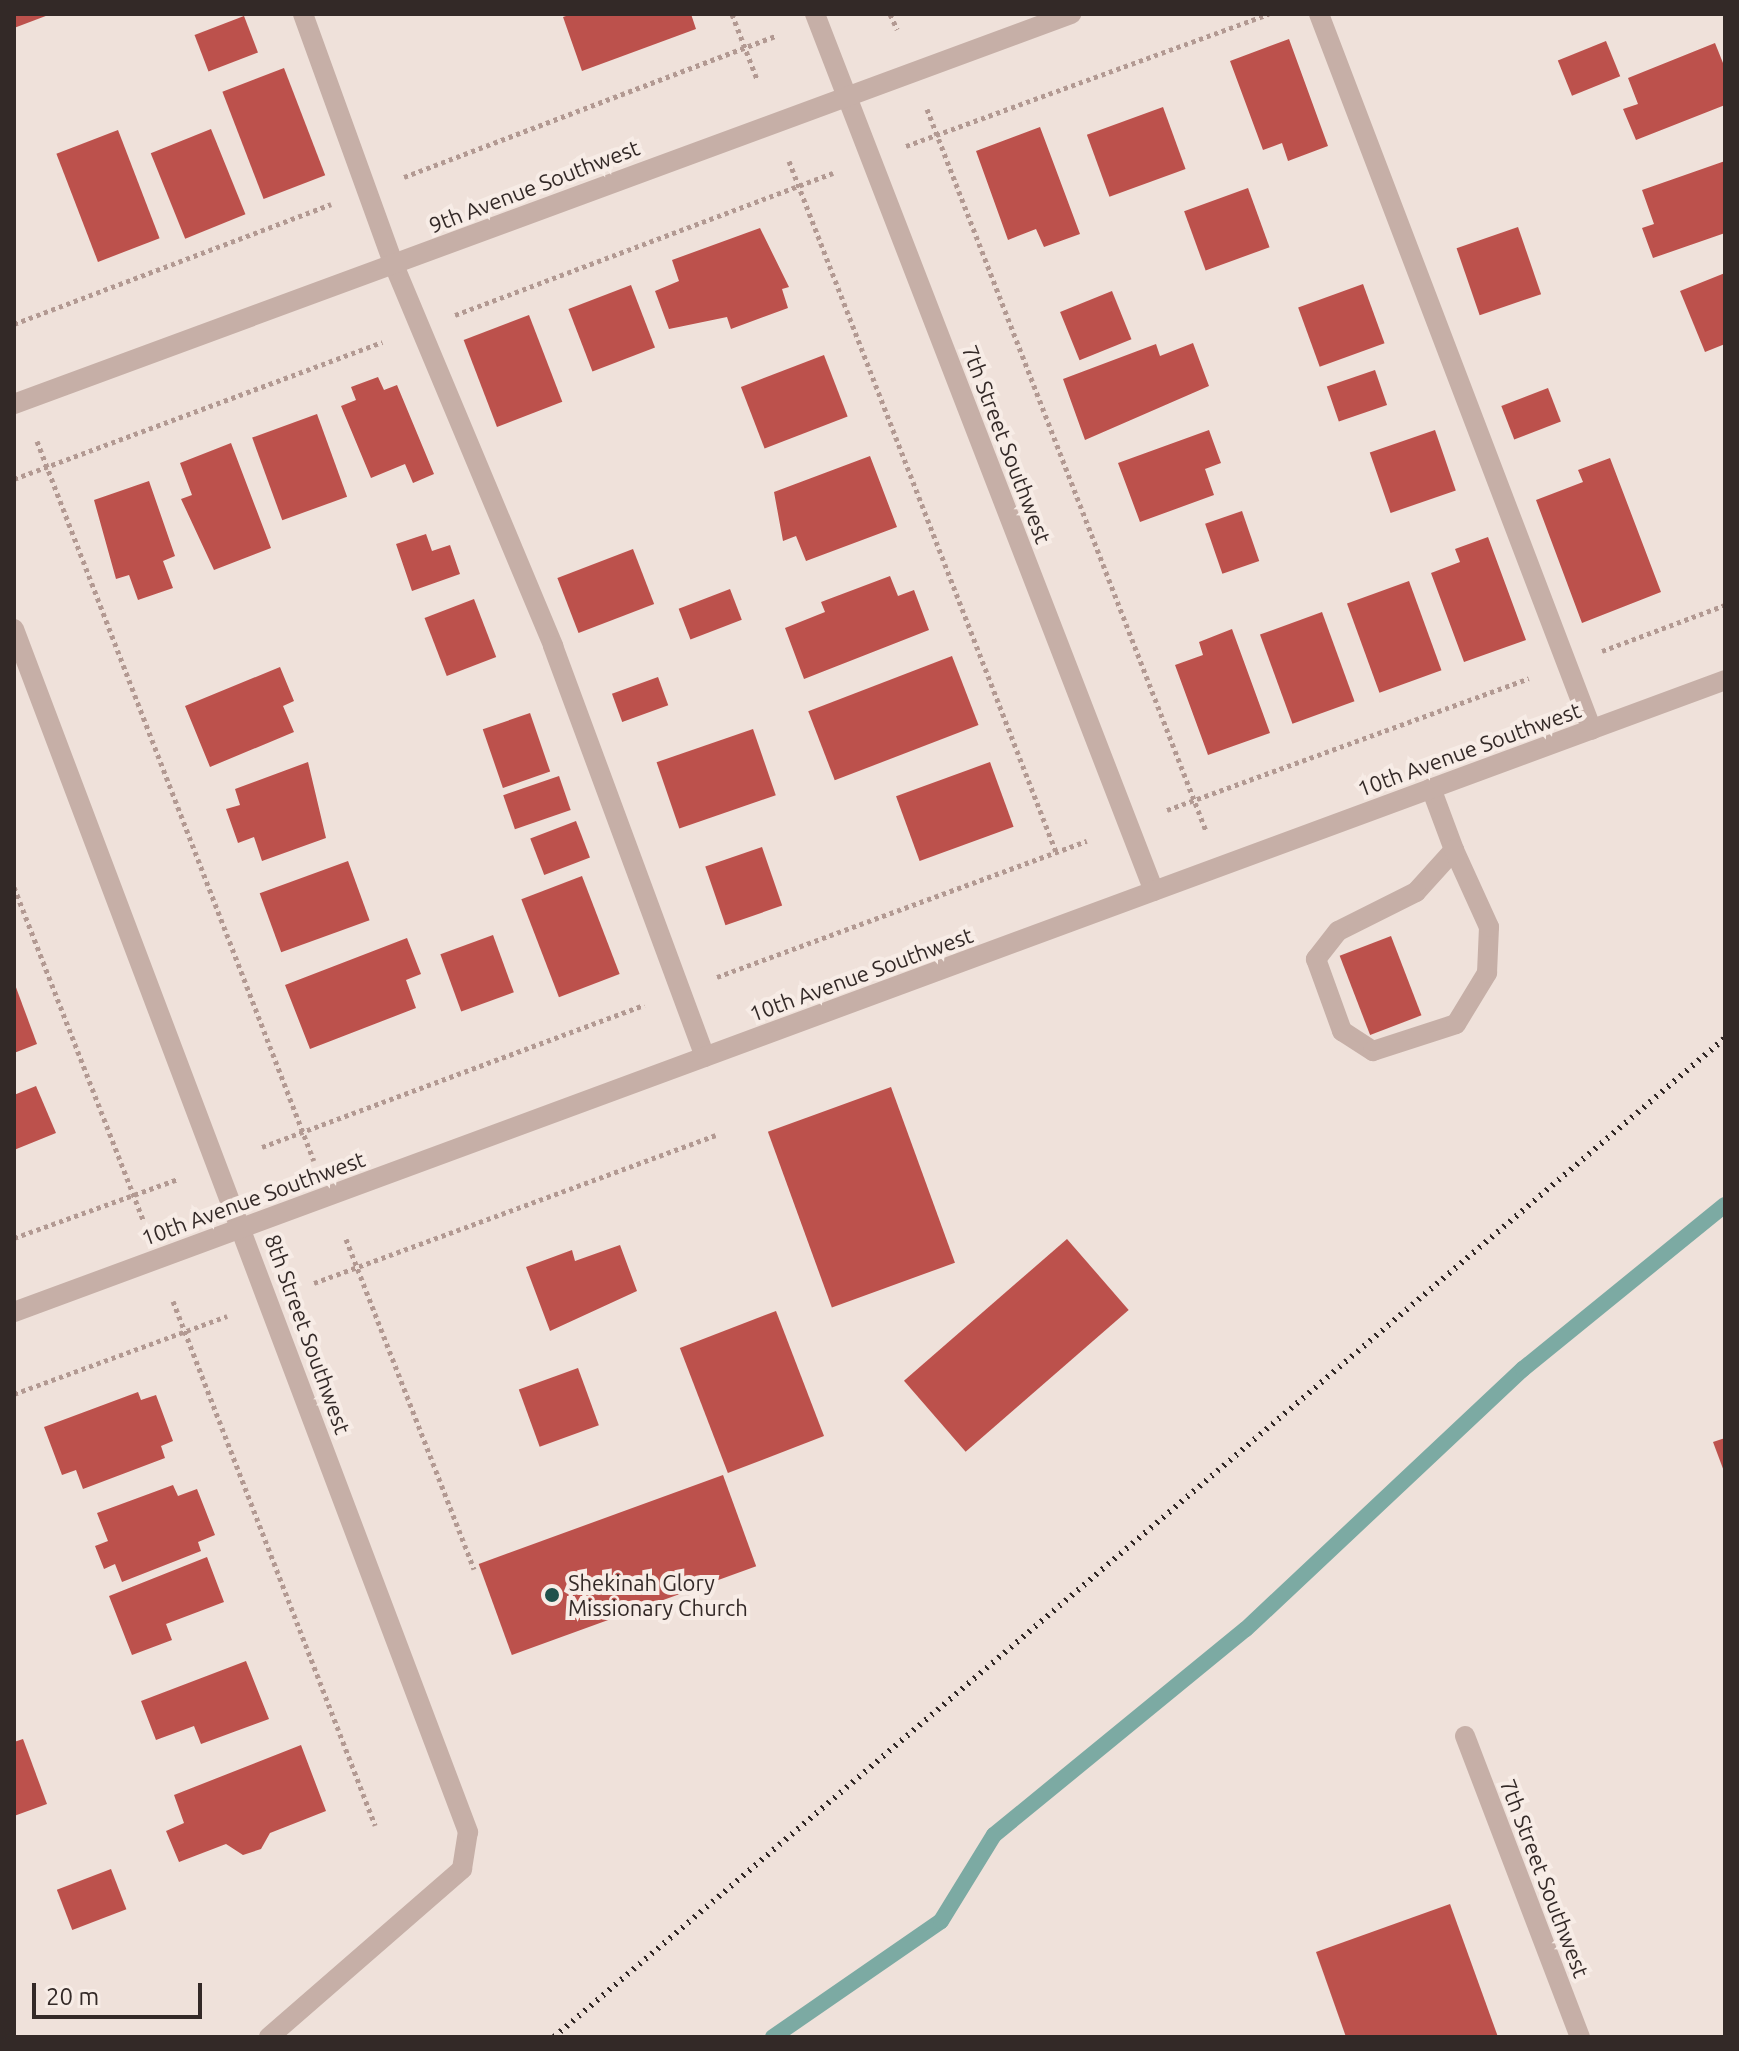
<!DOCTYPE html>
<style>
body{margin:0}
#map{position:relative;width:1739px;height:2051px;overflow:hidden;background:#efe1da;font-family:Ubuntu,sans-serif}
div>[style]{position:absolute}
.stream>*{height:16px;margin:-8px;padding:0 8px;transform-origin:8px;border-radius:8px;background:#7caaa3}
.building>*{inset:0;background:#bc514c;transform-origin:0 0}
.path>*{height:5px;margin-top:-2.5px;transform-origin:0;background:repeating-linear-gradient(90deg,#b29992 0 4px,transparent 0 8px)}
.service>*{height:20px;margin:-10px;padding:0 10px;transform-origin:10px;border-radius:10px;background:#c6afa7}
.minor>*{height:20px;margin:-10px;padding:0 10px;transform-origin:10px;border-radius:10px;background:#c6afa7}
.rail>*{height:6px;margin-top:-3px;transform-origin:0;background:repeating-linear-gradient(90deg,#332927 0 2px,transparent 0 8px)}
.dots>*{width:22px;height:22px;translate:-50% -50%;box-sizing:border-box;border:4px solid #f7ece6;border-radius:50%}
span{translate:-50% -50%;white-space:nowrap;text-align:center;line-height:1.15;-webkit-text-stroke:8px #f7ece6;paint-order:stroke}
.street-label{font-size:22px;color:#332927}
.poi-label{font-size:22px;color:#332927}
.left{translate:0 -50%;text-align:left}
.frame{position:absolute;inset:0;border:16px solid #332927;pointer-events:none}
.scale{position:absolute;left:32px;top:1983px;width:170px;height:36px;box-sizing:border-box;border:4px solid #332927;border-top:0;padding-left:10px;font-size:24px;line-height:28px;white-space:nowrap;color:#332927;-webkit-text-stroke:6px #f7ece6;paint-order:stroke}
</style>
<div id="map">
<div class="stream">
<i style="left:773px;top:2037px;width:204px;rotate:-34.6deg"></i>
<i style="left:941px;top:1921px;width:101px;rotate:-58.4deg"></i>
<i style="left:994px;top:1835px;width:325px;rotate:-39.3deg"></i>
<i style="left:1246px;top:1629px;width:380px;rotate:-43.2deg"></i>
<i style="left:1523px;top:1369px;width:260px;rotate:-39.1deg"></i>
</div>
<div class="building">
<i style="clip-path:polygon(14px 14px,51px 14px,14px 28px)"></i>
<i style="clip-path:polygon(572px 14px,691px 14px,696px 29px,582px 71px,563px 17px)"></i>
<i style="left:244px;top:16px;width:39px;height:53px;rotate:69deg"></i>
<i style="clip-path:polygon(1289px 39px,1328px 146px,1288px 161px,1282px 143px,1263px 150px,1230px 61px)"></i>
<i style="left:1606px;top:41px;width:38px;height:52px;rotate:68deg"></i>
<i style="clip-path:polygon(1715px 43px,1725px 68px,1725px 105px,1636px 140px,1623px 109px,1638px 104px,1628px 78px)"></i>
<i style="left:284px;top:68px;width:115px;height:66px;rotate:69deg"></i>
<i style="left:1163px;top:107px;width:66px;height:81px;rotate:70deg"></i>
<i style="clip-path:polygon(1040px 127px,1080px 234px,1044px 247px,1036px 229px,1008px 240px,976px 151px)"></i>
<i style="left:211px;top:129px;width:92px;height:65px;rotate:68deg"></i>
<i style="left:118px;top:130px;width:116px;height:66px;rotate:69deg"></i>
<i style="clip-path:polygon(1725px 161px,1725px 233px,1653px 258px,1642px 228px,1654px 224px,1642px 190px)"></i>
<i style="left:1248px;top:188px;width:63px;height:68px;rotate:70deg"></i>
<i style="left:1518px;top:227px;width:71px;height:65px;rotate:71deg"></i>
<i style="clip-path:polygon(760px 228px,789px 287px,782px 289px,788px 308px,731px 329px,727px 317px,669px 329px,655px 291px,679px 281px,672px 260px)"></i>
<i style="clip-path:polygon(1725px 273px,1725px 344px,1705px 352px,1680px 291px)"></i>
<i style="left:1363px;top:284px;width:63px;height:69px;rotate:70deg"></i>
<i style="left:631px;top:285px;width:67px;height:67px;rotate:69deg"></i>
<i style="left:1112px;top:291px;width:52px;height:56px;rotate:68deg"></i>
<i style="left:529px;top:315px;width:93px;height:70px;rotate:69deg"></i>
<i style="clip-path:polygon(1193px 343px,1209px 386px,1085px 440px,1063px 379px,1156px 344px,1160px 356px)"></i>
<i style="left:824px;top:355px;width:66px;height:89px;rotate:69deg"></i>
<i style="left:1375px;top:370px;width:37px;height:51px;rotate:71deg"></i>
<i style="clip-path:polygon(378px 377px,384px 390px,397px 385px,434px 474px,413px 483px,405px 464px,371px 478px,341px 406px,356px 400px,351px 387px)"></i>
<i style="left:1548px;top:388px;width:36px;height:50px;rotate:69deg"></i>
<i style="left:317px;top:414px;width:88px;height:69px;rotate:70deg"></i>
<i style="clip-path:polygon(1209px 430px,1221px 463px,1205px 469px,1214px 495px,1140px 522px,1118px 463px)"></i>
<i style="left:1435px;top:430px;width:64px;height:69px;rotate:71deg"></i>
<i style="clip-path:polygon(231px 443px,271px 548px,214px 570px,181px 499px,192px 495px,180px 463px)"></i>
<i style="clip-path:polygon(870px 456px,897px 527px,806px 561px,796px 536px,783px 541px,774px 492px)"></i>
<i style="clip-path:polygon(1610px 458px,1661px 592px,1582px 623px,1536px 500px,1583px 482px,1578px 470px)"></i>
<i style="clip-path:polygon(149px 481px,175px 556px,163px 561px,173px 588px,138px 600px,129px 575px,116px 579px,94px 500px)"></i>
<i style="left:1242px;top:511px;width:53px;height:39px;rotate:71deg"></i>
<i style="clip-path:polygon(426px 534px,432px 551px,450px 545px,460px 574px,412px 591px,396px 544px)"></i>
<i style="clip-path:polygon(1488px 537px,1526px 640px,1464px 662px,1431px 573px,1460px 562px,1455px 549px)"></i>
<i style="left:633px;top:549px;width:59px;height:81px;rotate:69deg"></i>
<i style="clip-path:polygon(890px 576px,898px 596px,914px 590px,929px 630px,804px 679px,785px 628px,825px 612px,821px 602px)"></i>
<i style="left:1409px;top:581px;width:95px;height:66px;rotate:70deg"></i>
<i style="left:730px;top:589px;width:33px;height:55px;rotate:69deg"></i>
<i style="left:474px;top:599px;width:62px;height:53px;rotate:69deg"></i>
<i style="left:1322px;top:612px;width:95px;height:66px;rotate:70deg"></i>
<i style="clip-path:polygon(1232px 629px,1270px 733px,1208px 755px,1175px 665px,1203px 655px,1199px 642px)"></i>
<i style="left:952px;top:656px;width:74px;height:154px;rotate:69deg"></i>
<i style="clip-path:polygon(280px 667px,294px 701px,283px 706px,294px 732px,210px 767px,185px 706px)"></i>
<i style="left:658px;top:677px;width:30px;height:49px;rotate:70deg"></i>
<i style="left:530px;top:713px;width:62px;height:50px;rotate:71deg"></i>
<i style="left:753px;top:729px;width:70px;height:102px;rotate:71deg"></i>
<i style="clip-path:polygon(308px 762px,326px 838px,262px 861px,254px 837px,238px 843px,226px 809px,240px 805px,235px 789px)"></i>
<i style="left:990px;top:762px;width:69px;height:100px;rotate:70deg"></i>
<i style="left:559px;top:776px;width:36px;height:59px;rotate:71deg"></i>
<i style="left:576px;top:821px;width:39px;height:49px;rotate:69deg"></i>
<i style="left:762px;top:847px;width:62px;height:60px;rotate:71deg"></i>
<i style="left:348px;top:861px;width:63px;height:94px;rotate:70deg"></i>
<i style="left:582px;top:876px;width:105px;height:65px;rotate:69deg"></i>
<i style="left:493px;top:935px;width:61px;height:56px;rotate:70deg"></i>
<i style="left:1391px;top:936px;width:85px;height:55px;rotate:69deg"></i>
<i style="clip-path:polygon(407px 938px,421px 974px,406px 980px,416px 1008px,310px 1049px,285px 985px)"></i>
<i style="clip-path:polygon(14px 982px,37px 1044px,14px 1053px)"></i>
<i style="clip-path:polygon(36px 1086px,56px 1133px,14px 1150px,14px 1095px)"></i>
<i style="left:891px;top:1087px;width:187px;height:131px;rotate:70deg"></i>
<i style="left:1067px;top:1239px;width:94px;height:216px;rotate:49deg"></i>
<i style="clip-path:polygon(620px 1245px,637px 1291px,550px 1331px,526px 1267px,572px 1250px,575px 1261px)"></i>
<i style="left:776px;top:1311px;width:134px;height:103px;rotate:69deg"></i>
<i style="left:578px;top:1368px;width:61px;height:63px;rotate:70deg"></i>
<i style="clip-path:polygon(138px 1392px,141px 1400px,156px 1395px,173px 1441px,161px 1446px,165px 1458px,83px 1489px,76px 1470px,62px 1475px,44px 1427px)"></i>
<i style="clip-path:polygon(1725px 1438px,1725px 1474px,1713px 1442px)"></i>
<i style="left:723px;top:1475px;width:97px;height:260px;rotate:70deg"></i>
<i style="clip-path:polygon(173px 1485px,178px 1496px,197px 1489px,215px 1535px,198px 1542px,201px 1551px,122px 1582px,115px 1564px,104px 1569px,95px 1546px,108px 1541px,97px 1513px)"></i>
<i style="clip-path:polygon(207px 1557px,224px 1602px,166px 1624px,172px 1640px,132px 1655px,109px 1596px)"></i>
<i style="clip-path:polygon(246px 1661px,269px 1719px,201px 1744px,194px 1726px,156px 1740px,141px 1701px)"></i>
<i style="clip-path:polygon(23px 1739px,47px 1804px,14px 1816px,14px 1742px)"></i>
<i style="clip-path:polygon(301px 1745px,326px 1811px,270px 1833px,261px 1849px,243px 1855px,226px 1844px,179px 1862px,166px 1831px,184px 1823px,174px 1795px)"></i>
<i style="left:111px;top:1869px;width:43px;height:58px;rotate:69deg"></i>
<i style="clip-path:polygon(1450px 1904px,1498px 2037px,1346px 2037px,1316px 1952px)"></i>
</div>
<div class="path">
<i style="left:732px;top:14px;width:70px;rotate:69deg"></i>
<i style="left:890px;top:14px;width:17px;rotate:65deg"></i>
<i style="left:927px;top:109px;width:774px;rotate:68.87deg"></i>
<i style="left:906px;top:146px;width:386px;rotate:-20deg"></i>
<i style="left:789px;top:161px;width:741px;rotate:68.87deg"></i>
<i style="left:404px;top:177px;width:399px;rotate:-20.8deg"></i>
<i style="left:455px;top:315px;width:404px;rotate:-20.6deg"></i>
<i style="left:14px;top:324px;width:339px;rotate:-20.7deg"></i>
<i style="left:37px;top:441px;width:771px;rotate:68.96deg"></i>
<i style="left:14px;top:479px;width:393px;rotate:-20.4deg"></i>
<i style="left:1602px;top:651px;width:131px;rotate:-20.5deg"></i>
<i style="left:1167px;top:810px;width:385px;rotate:-20deg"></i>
<i style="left:14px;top:887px;width:359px;rotate:68.8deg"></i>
<i style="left:717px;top:977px;width:394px;rotate:-20.2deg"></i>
<i style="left:262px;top:1147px;width:408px;rotate:-20.4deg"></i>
<i style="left:14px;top:1238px;width:174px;rotate:-19.8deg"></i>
<i style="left:346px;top:1239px;width:354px;rotate:68.8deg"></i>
<i style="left:314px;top:1283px;width:428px;rotate:-20.2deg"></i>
<i style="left:173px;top:1301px;width:562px;rotate:68.92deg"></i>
<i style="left:14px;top:1394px;width:227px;rotate:-20.1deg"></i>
</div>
<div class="service">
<i style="left:303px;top:14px;width:267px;rotate:70.1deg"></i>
<i style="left:394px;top:265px;width:413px;rotate:67.3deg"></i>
<i style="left:553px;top:646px;width:438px;rotate:69.7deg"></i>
<i style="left:1319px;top:14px;width:766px;rotate:69.13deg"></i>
<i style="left:1431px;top:788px;width:66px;rotate:69.6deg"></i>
<i style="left:1454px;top:850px;width:57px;rotate:132.1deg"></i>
<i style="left:1416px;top:892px;width:87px;rotate:153.4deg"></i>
<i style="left:1338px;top:931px;width:36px;rotate:128deg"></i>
<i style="left:1316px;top:959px;width:77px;rotate:70.1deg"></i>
<i style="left:1342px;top:1031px;width:37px;rotate:33deg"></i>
<i style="left:1373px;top:1051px;width:87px;rotate:-18deg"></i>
<i style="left:1456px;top:1024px;width:60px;rotate:-58.7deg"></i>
<i style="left:1487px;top:973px;width:46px;rotate:-87.5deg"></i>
<i style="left:1489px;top:927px;width:85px;rotate:-114.4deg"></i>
<i style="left:269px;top:2037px;width:256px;rotate:-41deg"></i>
<i style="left:462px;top:1869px;width:37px;rotate:-81deg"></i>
</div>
<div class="minor">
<i style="left:815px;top:14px;width:940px;rotate:68.87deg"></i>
<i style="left:14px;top:404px;width:1127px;rotate:-20.25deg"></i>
<i style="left:14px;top:629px;width:1286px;rotate:69.32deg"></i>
<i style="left:14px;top:1312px;width:1824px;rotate:-20.27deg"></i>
<i style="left:1465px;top:1736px;width:322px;rotate:69.1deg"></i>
</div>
<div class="rail">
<i style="left:554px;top:2037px;width:1539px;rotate:-40.47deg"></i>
</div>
<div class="dots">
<i style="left:552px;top:1595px;background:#20514b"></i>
</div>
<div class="street-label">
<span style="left:534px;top:186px;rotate:-21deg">9th Avenue Southwest</span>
<span style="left:1007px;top:444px;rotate:69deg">7th Street Southwest</span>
<span style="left:1469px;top:749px;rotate:-20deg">10th Avenue Southwest</span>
<span style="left:861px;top:974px;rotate:-20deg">10th Avenue Southwest</span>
<span style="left:253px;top:1198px;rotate:-20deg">10th Avenue Southwest</span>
<span style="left:308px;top:1334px;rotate:70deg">8th Street Southwest</span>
<span style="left:1545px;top:1878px;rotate:69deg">7th Street Southwest</span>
</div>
<div class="poi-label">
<span class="left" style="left:568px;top:1595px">Shekinah Glory<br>Missionary Church</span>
</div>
<div class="frame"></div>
<div class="scale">20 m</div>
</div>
